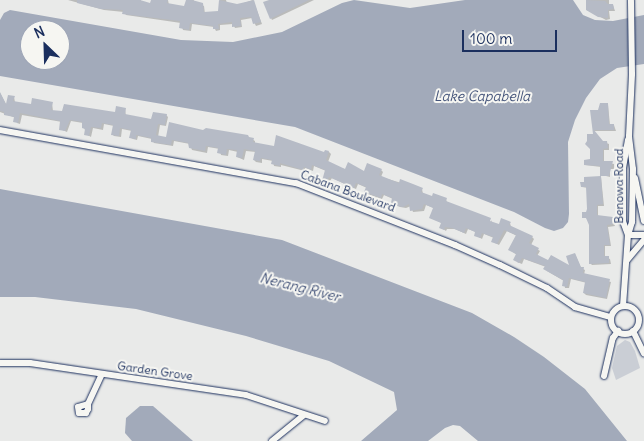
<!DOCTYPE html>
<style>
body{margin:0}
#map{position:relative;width:644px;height:441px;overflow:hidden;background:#e9eae9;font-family:Delius,sans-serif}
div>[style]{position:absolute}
.green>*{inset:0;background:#caced5}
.water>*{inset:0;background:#a2aaba}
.shadow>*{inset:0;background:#0003}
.building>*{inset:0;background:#b6bbc6}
.roads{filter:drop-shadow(0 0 1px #1b2f5e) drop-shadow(0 0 1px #1b2f5e)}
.street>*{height:6px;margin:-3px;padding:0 3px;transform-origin:3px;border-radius:3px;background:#f6f6f2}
.street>.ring{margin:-3px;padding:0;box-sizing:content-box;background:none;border:6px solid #f6f6f2;border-radius:50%}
span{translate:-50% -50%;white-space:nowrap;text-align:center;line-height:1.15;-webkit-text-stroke:4px #f6f6f2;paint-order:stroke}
.street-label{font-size:12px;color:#1b2f5e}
.water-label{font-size:14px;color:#44547a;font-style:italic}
.north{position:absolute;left:20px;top:20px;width:50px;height:50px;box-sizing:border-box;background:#f6f6f2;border:1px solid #9ea6b7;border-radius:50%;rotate:336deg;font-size:14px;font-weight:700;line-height:20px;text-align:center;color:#1b2f5e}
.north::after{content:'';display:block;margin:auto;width:18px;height:22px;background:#1b2f5e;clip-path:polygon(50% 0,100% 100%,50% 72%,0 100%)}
.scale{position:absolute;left:462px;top:30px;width:95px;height:22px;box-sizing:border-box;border:2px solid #1b2f5e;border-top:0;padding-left:6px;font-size:15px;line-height:18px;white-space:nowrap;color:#1b2f5e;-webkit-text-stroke:4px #f6f6f2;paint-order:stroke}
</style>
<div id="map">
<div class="green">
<i style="clip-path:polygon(625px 340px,630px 342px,635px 351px,640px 368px,616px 380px,612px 368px,617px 346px)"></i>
</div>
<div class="water">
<i style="clip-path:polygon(evenodd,354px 0,410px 8px,465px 0,573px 0,583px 15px,595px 20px,613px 21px,644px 15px,644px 64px,617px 68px,600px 79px,586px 98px,575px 120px,568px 142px,569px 214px,568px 222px,563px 228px,554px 231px,545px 228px,514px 212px,295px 127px,0 76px,0 20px,4px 13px,10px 10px,181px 40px,233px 42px,282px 32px,342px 3px,354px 0,30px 30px,60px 30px,60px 60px,30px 60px,30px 30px)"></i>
<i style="clip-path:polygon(0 189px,282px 240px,472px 313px,514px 337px,544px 357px,585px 389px,627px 441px,478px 441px,460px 426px,453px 425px,445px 428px,428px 441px,361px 441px,397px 410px,394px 392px,329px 361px,246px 336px,136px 309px,35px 297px,0 297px)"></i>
<i style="clip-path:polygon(140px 406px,153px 406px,193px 441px,132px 441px,125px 433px,126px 418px)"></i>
</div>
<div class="shadow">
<i style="clip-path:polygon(68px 0,141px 0,141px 2px,151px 4px,152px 0,168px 0,169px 5px,185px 7px,187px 0,194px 0,193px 3px,204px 6px,205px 14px,219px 12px,220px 0,226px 0,227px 4px,238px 5px,253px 0,262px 24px,256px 26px,252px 18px,241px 20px,242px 27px,235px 28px,233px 24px,220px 25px,220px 30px,216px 31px,214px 27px,192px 24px,191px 31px,183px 30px,181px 23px,126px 15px,124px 12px,104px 10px)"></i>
<i style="clip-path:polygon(271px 0,314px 0,272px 20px,271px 18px)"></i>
<i style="clip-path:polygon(587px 0,609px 0,609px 5px,613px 5px,615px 11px,609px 11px,610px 19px,606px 20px,587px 10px)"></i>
<i style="clip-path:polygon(0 93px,7px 106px,14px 97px,15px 102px,32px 106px,52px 103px,53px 111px,116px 114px,125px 109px,126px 116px,152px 121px,166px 115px,168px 117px,166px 126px,160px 125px,158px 137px,167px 138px,203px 132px,250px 138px,255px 141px,255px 144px,275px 147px,277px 136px,324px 154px,325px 151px,329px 152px,331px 154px,328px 162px,335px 167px,365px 173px,381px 170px,383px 172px,381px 177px,422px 189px,423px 194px,432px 198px,446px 199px,447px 203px,489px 227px,492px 220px,492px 223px,499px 226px,510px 223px,511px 227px,532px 237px,534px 239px,531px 245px,540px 251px,537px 256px,549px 262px,572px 268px,575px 254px,581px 268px,585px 270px,584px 275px,611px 282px,607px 299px,586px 295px,584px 293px,587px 283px,571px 279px,569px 288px,565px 288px,564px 281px,547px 271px,546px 267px,524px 259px,522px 264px,517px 262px,517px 255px,510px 250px,517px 236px,507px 231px,499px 245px,495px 243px,494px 238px,484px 234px,482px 239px,475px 235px,476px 232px,468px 229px,466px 234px,455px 229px,447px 229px,446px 231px,440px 227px,442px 223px,431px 218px,434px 208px,426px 205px,424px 211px,413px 212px,411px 206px,406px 208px,400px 207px,392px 203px,393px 199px,384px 195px,382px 199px,367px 194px,365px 192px,367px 188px,358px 184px,356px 189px,332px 178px,328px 184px,325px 183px,323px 181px,326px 171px,314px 166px,313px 171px,305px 168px,305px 171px,281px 165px,281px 167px,274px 166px,273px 161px,262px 159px,262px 163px,256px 162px,254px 160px,256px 152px,246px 151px,244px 160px,237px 157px,238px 152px,229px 150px,228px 156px,221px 155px,220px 149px,208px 147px,207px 153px,192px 150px,190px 144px,174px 141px,173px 146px,154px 143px,152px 139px,138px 136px,137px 140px,133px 139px,131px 138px,132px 131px,122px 129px,121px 137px,114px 136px,112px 134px,114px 126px,104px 124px,103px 130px,93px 128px,91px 137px,86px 134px,83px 123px,71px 121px,67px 132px,60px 129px,62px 122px,22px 115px,20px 124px,17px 123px,16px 118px,0 112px)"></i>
<i style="clip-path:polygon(608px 105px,610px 125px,614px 125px,616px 131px,594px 131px,592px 112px,599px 112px)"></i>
<i style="clip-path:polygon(603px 142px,609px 144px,609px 150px,604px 150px,604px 162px,614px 164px,614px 169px,610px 169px,610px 177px,602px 175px,601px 167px,585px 165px,592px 161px)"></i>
<i style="clip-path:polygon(601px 177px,604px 206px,598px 206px,598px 216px,613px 218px,615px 226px,608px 227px,611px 246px,605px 246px,605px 257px,610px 259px,611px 264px,592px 265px,590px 263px,590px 225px,588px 219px,584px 217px,587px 214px,588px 188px,582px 187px)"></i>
</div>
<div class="building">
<i style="clip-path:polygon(77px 0,140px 0,150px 3px,151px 0,168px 0,167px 3px,184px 6px,186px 0,192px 0,203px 3px,204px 12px,218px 11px,219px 0,237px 4px,254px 0,261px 22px,253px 24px,251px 17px,240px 18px,241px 26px,232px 27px,232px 22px,218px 24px,219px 29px,213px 29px,213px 26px,190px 23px,189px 30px,179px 28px,180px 21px,122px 14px,123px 10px,101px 9px,77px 3px)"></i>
<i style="clip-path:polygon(269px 0,309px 0,270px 19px,263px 2px)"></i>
<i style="clip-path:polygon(586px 0,605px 1px,608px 4px,613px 4px,614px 9px,608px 10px,608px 18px,598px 17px,586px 10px)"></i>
<i style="clip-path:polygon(0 92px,6px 104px,8px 95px,15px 96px,13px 101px,31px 104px,32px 98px,53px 102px,51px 110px,62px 111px,64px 104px,115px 112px,116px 106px,126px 108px,125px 114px,151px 119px,153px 112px,167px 114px,165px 125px,158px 124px,156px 135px,166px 137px,169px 122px,203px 130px,206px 128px,248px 135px,249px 137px,254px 138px,253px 142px,274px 146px,276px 135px,324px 152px,325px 150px,329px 151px,326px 160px,345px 169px,348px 162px,364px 171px,367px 163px,382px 169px,379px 175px,399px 183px,400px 179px,413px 184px,423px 188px,421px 192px,432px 196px,433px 193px,447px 198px,446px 201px,491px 218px,490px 221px,499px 224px,501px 218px,511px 222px,509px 225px,533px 236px,529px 243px,539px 248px,536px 254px,548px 260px,551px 255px,569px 265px,566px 256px,575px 253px,581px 267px,584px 267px,583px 273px,610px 279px,606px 298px,583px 293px,585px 282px,569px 278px,567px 287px,562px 286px,563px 280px,543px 269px,545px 266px,522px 258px,519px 263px,513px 260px,516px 254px,508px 250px,516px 235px,504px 230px,497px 244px,491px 242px,493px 237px,482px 233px,480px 238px,474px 236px,475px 232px,466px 228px,464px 233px,452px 228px,445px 227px,444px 230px,439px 228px,441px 223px,429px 218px,433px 208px,424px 204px,422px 209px,410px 211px,409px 204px,403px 207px,397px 206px,391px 203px,392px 198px,382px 194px,381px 198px,364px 192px,366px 187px,356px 183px,354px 188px,329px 177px,326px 183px,322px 181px,325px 170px,312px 165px,311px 170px,304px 167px,303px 170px,280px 163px,280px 166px,271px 164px,272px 160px,261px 158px,260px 161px,253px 160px,255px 151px,244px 149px,242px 158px,236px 157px,237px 150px,227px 149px,226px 155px,217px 153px,218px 148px,206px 146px,205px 151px,189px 148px,188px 143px,172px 140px,171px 145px,151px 142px,151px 138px,136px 135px,136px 139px,129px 138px,131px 130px,120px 128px,119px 136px,111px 135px,113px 125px,102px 123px,101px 128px,91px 127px,89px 136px,84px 135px,85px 129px,82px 128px,82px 122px,70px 120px,65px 131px,59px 130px,60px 121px,20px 113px,18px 123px,13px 122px,14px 117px,4px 115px,4px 112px,0 111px)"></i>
<i style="clip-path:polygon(600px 103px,608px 103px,609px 124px,614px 124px,614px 130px,594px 130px,603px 141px,607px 141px,608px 148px,603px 149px,603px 161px,613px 161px,609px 176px,600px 176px,600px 166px,584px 165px,584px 160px,590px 159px,590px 149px,585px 144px,587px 141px,587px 134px,593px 134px,590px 110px,598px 110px)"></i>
<i style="clip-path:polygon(601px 176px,603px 204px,597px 205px,597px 215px,613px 217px,613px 224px,607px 225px,610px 245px,604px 245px,604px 256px,609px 256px,609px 263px,589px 264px,589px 225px,586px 218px,582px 218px,582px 212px,586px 212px,587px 209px,586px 187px,581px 187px,580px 182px,584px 182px,584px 177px)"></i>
</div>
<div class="roads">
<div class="street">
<i style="left:0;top:130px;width:301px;rotate:10.2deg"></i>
<i style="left:296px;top:183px;width:171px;rotate:21.3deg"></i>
<i style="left:455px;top:245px;width:49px;rotate:24deg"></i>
<i style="left:500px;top:265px;width:52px;rotate:26.1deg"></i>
<i style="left:547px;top:288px;width:34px;rotate:34deg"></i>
<i style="left:575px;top:307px;width:37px;rotate:16deg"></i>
<i style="left:635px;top:178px;width:44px;rotate:78.2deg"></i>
<i style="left:628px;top:235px;width:14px;rotate:-73deg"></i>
<i style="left:632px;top:222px;width:53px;rotate:-88.9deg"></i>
<i style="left:633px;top:169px;width:33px;rotate:-97deg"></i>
<i style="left:629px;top:136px;width:62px;rotate:-87.2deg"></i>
<i style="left:632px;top:74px;width:74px;rotate:-90.8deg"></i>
<i style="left:628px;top:235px;width:16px"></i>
<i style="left:627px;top:260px;width:26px;rotate:-50deg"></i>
<i style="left:623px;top:306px;width:71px;rotate:-86deg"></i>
<i style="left:628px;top:235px;width:15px;rotate:-110deg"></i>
<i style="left:623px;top:221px;width:53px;rotate:-90deg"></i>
<i style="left:623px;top:168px;width:29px;rotate:-80deg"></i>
<i class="ring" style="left:611px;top:306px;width:22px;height:22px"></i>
<i style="left:633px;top:331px;width:25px;rotate:64deg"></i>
<i style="left:0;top:363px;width:30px"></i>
<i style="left:30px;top:363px;width:218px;rotate:8.4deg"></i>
<i style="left:246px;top:395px;width:83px;rotate:18.2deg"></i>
<i style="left:604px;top:376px;width:39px;rotate:-77deg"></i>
<i style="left:613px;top:338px;width:9px;rotate:-54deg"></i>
<i style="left:88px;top:404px;width:10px;rotate:163deg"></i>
<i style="left:78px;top:407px;width:6px;rotate:81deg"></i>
<i style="left:79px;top:413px;width:7px"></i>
<i style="left:86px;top:413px;width:4px;rotate:-63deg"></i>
<i style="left:88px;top:409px;width:5px;rotate:-90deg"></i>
<i style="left:88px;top:404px;width:33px;rotate:-65deg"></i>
<i style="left:272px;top:441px;width:41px;rotate:-39.1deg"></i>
</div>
</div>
<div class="street-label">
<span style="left:619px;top:186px;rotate:-90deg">Benowa Road</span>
<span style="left:348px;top:191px;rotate:20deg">Cabana Boulevard</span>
<span style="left:155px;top:371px;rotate:8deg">Garden Grove</span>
</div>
<div class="water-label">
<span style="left:482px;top:96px">Lake Capabella</span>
<span style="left:300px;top:287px;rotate:14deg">Nerang River</span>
</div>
<div class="north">N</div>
<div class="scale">100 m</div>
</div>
